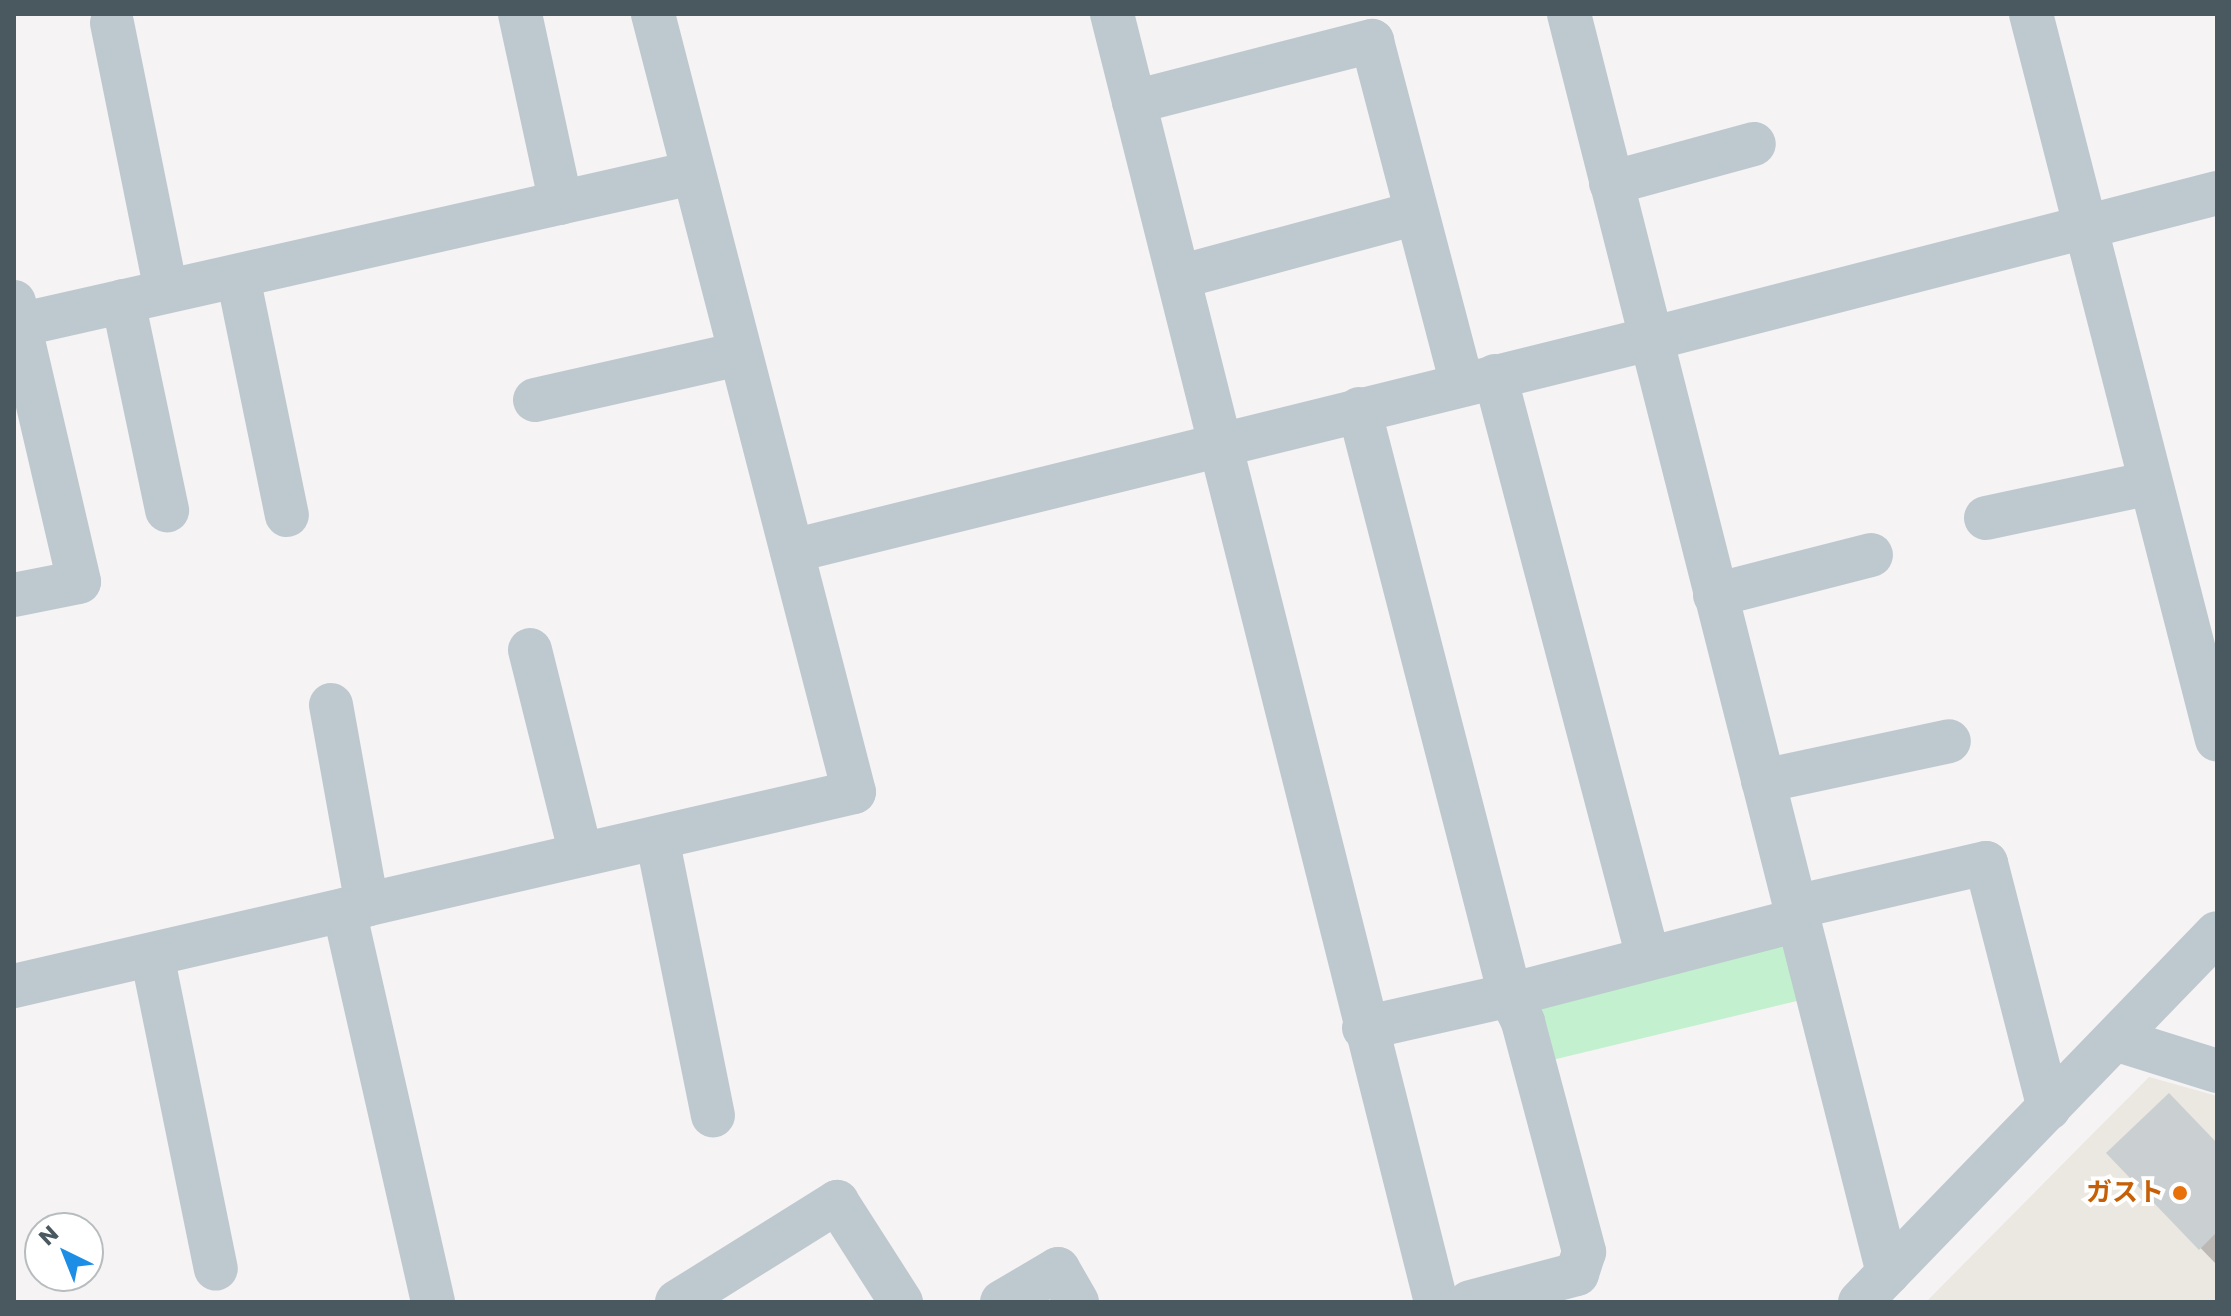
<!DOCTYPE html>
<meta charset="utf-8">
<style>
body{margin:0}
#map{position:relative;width:2231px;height:1316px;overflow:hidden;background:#f5f3f3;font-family:Poppins,"Noto Sans JP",sans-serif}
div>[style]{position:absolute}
.commercial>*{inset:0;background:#ebe7e1}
.green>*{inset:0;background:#c3f0cf}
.shadow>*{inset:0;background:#0003}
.building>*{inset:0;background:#cacfd2}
.minor>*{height:44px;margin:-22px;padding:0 22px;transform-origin:22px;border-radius:22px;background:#bec9cf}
.dots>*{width:22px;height:22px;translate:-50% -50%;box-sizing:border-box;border:4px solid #fff;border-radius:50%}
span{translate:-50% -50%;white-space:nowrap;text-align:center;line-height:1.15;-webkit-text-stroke:8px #fff;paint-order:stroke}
.food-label{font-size:26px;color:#c56008;font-weight:700}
.right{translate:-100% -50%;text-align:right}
.frame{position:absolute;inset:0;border:16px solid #4a5960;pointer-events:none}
.north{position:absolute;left:24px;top:1212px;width:80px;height:80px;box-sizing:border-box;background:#fff;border:2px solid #b7bdbf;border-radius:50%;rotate:317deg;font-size:22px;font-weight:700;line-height:32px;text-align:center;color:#4a5960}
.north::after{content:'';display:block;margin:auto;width:28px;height:36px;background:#1d8ee5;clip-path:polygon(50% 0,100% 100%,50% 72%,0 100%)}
</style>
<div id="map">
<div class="commercial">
<i style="clip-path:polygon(2149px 1077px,2217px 1096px,2217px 1302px,1926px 1302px)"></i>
</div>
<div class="green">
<i style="clip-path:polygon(1777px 939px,1791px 951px,1801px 1000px,1548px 1061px,1536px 1018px,1545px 1001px)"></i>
</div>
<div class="shadow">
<i style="clip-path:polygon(2217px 1145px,2217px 1265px,2109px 1153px)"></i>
</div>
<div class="building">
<i style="clip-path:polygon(2169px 1093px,2217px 1143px,2217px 1232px,2199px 1250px,2106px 1153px)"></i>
</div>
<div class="minor">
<i style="left:520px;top:14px;width:193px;rotate:77.8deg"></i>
<i style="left:1112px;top:14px;width:1328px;rotate:75.88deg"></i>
<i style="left:1569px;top:14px;width:1299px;rotate:75.78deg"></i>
<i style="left:2031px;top:14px;width:749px;rotate:75.63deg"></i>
<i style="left:112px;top:23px;width:273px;rotate:78.6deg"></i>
<i style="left:1134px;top:102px;width:246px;rotate:-14.4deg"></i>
<i style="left:1372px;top:41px;width:355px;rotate:75.3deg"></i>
<i style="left:1611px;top:183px;width:148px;rotate:-15.3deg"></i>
<i style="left:238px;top:277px;width:243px;rotate:78.4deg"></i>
<i style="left:1179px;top:277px;width:246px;rotate:-15.1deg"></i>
<i style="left:123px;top:301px;width:214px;rotate:78.1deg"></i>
<i style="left:14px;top:302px;width:287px;rotate:76.9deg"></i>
<i style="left:79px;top:582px;width:66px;rotate:168.7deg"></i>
<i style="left:14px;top:326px;width:695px;rotate:-12.72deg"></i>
<i style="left:1495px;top:376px;width:601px;rotate:75.25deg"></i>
<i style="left:535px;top:400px;width:209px;rotate:-12.7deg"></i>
<i style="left:1359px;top:409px;width:605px;rotate:75.55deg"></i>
<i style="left:1510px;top:995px;width:30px;rotate:64deg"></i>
<i style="left:1523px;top:1022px;width:238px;rotate:75.1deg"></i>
<i style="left:1584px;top:1252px;width:23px;rotate:108deg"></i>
<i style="left:1577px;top:1274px;width:111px;rotate:165.3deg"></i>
<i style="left:1986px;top:518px;width:168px;rotate:-12deg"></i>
<i style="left:792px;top:551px;width:884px;rotate:-13.88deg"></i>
<i style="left:1650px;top:339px;width:585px;rotate:-14.44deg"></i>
<i style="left:1715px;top:595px;width:161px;rotate:-14.4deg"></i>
<i style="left:530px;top:650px;width:211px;rotate:76deg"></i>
<i style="left:331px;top:705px;width:203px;rotate:79.8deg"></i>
<i style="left:1763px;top:781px;width:190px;rotate:-12.1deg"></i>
<i style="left:657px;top:838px;width:283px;rotate:78.6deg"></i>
<i style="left:1795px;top:907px;width:196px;rotate:-13deg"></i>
<i style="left:1986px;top:863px;width:253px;rotate:75.6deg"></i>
<i style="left:344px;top:910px;width:402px;rotate:77.2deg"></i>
<i style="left:152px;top:955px;width:320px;rotate:78.5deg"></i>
<i style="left:14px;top:986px;width:862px;rotate:-13deg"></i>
<i style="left:854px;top:792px;width:804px;rotate:-104.49deg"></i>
<i style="left:1364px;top:1028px;width:150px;rotate:-12.7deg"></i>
<i style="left:1510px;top:995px;width:298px;rotate:-14.6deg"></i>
<i style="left:2115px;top:1039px;width:107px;rotate:17.4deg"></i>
<i style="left:677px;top:1302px;width:189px;rotate:-32deg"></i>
<i style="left:837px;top:1202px;width:119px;rotate:57.4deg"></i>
<i style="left:1002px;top:1302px;width:65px;rotate:-30.5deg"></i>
<i style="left:1058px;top:1269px;width:38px;rotate:60deg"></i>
<i style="left:1860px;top:1302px;width:513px;rotate:-45.95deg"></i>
</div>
<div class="dots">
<i style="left:2180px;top:1193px;background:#e8710a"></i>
</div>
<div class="food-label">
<span class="right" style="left:2164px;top:1193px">ガスト</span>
</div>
<div class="frame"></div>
<div class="north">N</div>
</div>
